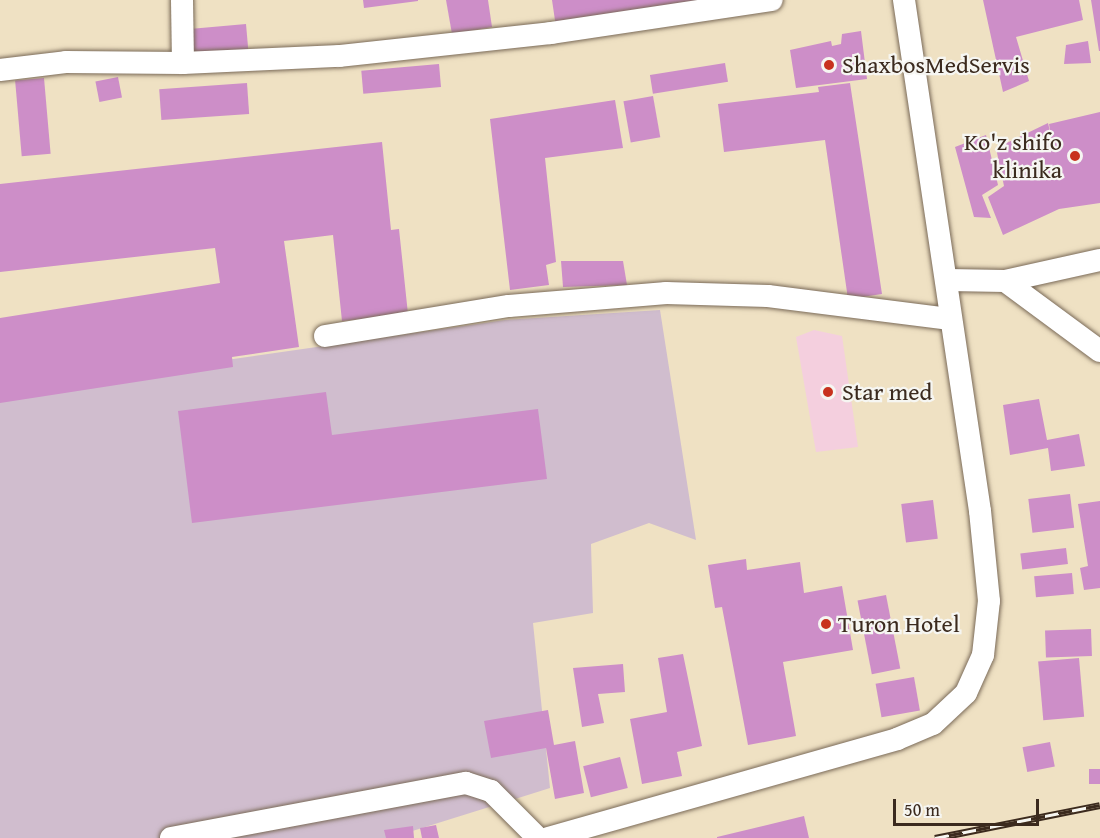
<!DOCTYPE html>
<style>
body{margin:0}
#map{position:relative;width:1100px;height:838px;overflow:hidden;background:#efe1c3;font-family:"Gentium Book Plus",serif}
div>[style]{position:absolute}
.built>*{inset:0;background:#f4cfde}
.industrial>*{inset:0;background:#d0bdce}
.building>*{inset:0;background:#cd8ec8;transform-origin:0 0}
.roads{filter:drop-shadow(0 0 2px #7a6a58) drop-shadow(0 0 2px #7a6a58)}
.minor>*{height:22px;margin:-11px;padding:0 11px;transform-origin:11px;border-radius:11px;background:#fff}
.rail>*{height:7px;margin-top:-3.5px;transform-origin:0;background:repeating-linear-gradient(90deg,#f6f6f2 0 14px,#3b2a1e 0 28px);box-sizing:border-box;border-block:2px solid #3b2a1e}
.dots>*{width:16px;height:16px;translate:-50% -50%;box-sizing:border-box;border:3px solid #f6f6f2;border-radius:50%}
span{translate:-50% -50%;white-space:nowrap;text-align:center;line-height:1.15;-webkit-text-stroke:4.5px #f6f6f2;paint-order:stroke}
.poi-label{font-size:24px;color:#3b2a1e}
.left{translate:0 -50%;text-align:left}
.right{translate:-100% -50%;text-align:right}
.scale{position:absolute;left:893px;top:799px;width:146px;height:27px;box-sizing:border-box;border:3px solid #3b2a1e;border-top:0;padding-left:8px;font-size:18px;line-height:21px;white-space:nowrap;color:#3b2a1e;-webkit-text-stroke:4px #f6f6f2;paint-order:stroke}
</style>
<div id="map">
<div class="built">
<i style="clip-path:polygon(814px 330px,842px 336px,858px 447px,816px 452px,796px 337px)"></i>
</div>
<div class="industrial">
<i style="clip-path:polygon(660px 310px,696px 540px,649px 523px,591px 544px,593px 613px,533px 623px,550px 788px,390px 838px,0 838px,0 376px,185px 366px,505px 320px)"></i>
</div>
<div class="building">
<i style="clip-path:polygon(363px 0,418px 0,418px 1px,364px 8px)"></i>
<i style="clip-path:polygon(446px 0,488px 0,492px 27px,452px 34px)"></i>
<i style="clip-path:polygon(552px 0,730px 0,557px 34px)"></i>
<i style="clip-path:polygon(983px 0,1079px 0,1083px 20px,1016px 37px,1029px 81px,1003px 92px)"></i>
<i style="clip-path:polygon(1091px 0,1100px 0,1100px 51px,1099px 51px)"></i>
<i style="left:246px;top:24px;width:34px;height:65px;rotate:85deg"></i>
<i style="clip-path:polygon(861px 31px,867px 79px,796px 88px,790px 50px,831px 41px,832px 46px,841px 44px,842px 34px)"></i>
<i style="clip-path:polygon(1088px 41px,1091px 63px,1064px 64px,1066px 45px)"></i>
<i style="left:725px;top:63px;width:19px;height:76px;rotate:81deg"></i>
<i style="left:439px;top:64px;width:23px;height:78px;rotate:85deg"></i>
<i style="left:118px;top:77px;width:21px;height:23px;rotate:79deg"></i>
<i style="left:44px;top:78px;width:76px;height:29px;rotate:85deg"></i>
<i style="left:247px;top:83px;width:31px;height:88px;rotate:86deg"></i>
<i style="clip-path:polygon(850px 83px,882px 294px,848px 299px,825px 140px,724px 152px,718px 104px,819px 92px,818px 87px)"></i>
<i style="left:653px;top:96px;width:42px;height:30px;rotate:80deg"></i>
<i style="clip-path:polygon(615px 100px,623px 148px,545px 158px,556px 262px,546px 265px,549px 285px,510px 290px,490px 119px)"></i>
<i style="clip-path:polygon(1100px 112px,1100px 203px,1059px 209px,1003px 235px,988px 197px,1004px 186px,996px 148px,1048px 123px,1051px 136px,1049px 124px)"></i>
<i style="clip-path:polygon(986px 135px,998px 185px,982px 195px,991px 218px,974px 217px,955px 147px)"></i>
<i style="clip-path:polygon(382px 142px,391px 230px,399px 229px,408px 314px,342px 321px,333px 235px,284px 241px,299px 347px,232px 357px,233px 367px,0 403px,0 318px,220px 283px,215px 248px,0 272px,0 184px)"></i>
<i style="clip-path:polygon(561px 261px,623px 261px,627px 285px,563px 287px)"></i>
<i style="clip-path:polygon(326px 392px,332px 435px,538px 409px,547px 479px,192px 523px,178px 411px)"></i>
<i style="clip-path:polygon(1039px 399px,1047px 440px,1079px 434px,1085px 466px,1051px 471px,1048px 448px,1010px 455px,1003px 405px)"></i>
<i style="left:1070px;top:494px;width:34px;height:42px;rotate:83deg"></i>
<i style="left:933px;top:500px;width:39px;height:32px;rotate:83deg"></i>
<i style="clip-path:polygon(1100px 501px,1100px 588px,1084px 590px,1080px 568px,1088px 566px,1078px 504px)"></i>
<i style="left:1066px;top:548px;width:16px;height:46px;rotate:83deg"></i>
<i style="clip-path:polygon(746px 559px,747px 570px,800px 562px,804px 593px,842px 586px,853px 650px,783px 662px,796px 736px,748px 745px,722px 607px,715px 608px,708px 565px)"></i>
<i style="left:1072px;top:573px;width:21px;height:38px;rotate:85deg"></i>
<i style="left:886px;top:595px;width:75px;height:29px;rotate:79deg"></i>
<i style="left:1091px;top:629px;width:27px;height:46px;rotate:88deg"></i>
<i style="clip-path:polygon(683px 654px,702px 746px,677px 752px,682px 776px,642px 784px,630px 719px,667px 712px,658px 658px)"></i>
<i style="left:1079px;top:658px;width:59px;height:41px;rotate:85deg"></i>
<i style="clip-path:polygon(623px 664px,625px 692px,598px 694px,604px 723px,582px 727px,573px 668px)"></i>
<i style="left:914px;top:677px;width:34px;height:39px;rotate:80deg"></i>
<i style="clip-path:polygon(548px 710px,554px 745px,575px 741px,584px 793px,555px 799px,546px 748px,491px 758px,484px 721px)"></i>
<i style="left:1050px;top:742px;width:25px;height:28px;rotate:79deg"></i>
<i style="left:620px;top:757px;width:32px;height:38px;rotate:76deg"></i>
<i style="left:1100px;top:769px;width:15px;height:11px;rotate:90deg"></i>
<i style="clip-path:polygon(804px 816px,809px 838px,717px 838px,717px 837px)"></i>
<i style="clip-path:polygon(436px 825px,439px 838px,422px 838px,420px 828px)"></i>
<i style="clip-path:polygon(413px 826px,414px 838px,386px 838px,384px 830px)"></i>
</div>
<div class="roads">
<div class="minor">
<i style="left:182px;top:0;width:63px;rotate:89.1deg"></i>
<i style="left:0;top:70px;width:66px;rotate:-6.9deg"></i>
<i style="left:66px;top:62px;width:117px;rotate:0.5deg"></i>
<i style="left:183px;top:63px;width:157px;rotate:-2.6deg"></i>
<i style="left:340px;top:56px;width:212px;rotate:-6.2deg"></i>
<i style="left:551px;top:33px;width:223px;rotate:-8.5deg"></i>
<i style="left:948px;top:280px;width:57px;rotate:1deg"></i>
<i style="left:1005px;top:281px;width:97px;rotate:-12.5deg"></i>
<i style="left:1005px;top:281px;width:118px;rotate:36.4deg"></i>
<i style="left:325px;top:336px;width:186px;rotate:-9.3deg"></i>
<i style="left:509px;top:306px;width:158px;rotate:-4.7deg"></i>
<i style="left:666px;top:293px;width:102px;rotate:1.7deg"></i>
<i style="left:768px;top:296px;width:182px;rotate:7.2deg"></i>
<i style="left:171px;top:838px;width:300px;rotate:-10.6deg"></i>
<i style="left:466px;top:783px;width:26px;rotate:18deg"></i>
<i style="left:491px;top:791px;width:66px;rotate:45deg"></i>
<i style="left:548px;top:838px;width:363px;rotate:-15.8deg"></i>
<i style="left:897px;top:739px;width:39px;rotate:-23deg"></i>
<i style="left:933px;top:724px;width:45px;rotate:-43.2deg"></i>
<i style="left:966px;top:693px;width:42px;rotate:-65.9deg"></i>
<i style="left:983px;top:655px;width:54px;rotate:-83.7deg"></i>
<i style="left:989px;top:601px;width:90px;rotate:-95.7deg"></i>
<i style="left:980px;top:511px;width:517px;rotate:-98.46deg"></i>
</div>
</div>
<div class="rail">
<i style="left:935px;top:838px;width:168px;rotate:-11.3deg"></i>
</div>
<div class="dots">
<i style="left:829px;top:65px;background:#c8321e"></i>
<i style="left:1075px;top:156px;background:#c8321e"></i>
<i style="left:828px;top:392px;background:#c8321e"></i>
<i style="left:826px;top:624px;background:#c8321e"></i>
</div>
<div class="poi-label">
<span class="left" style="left:842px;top:65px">ShaxbosMedServis</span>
<span class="right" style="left:1062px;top:156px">Ko'z shifo<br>klinika</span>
<span class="left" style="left:842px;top:392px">Star med</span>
<span class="left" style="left:838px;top:624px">Turon Hotel</span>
</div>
<div class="scale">50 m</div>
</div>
